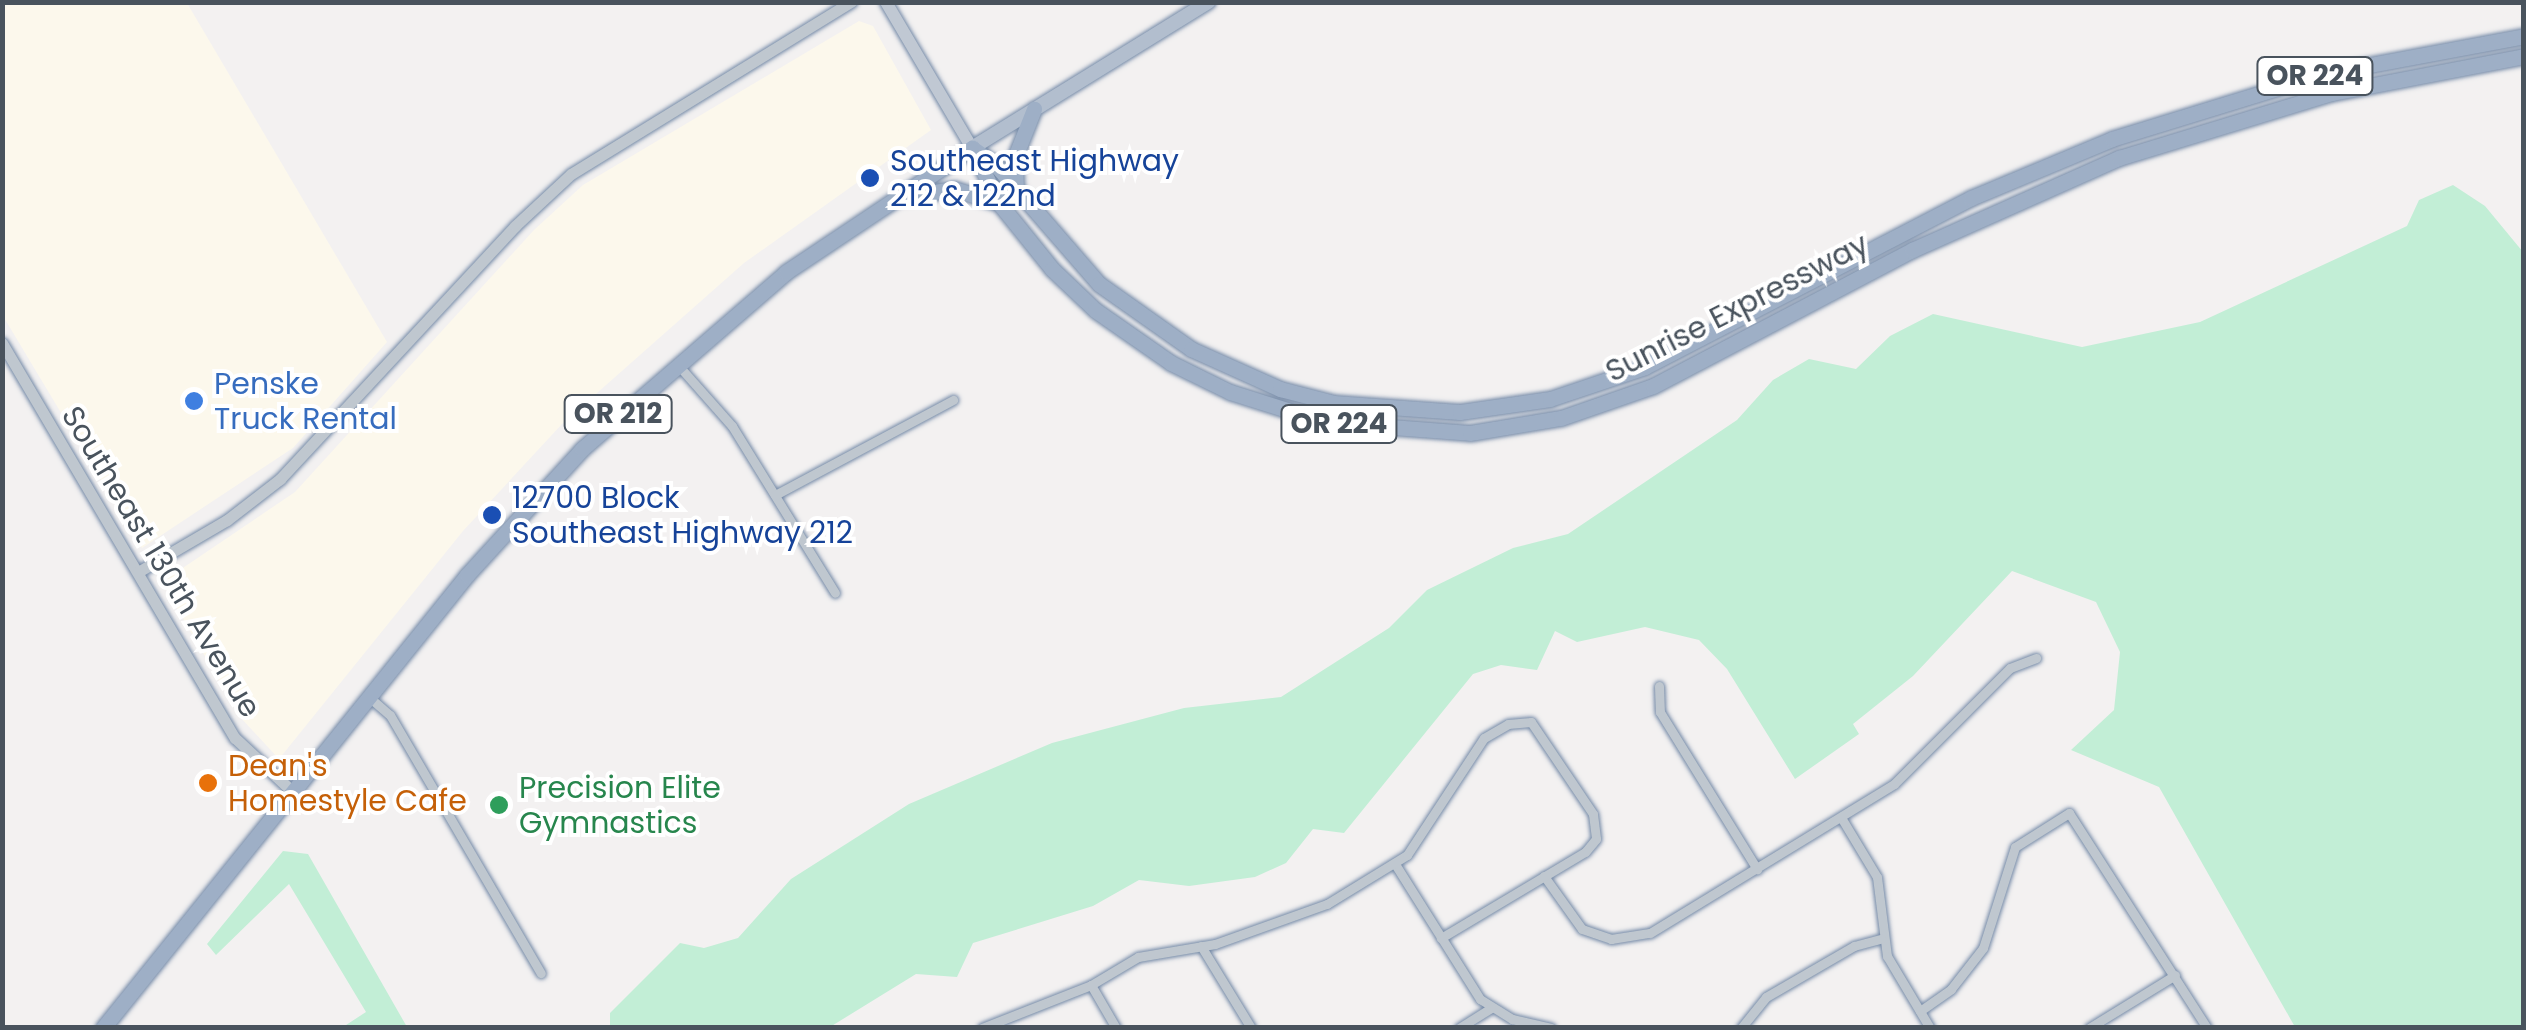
<!DOCTYPE html>
<style>
body{margin:0}
#map{position:relative;width:2526px;height:1030px;overflow:hidden;background:#f3f1f1;font-family:Poppins,sans-serif}
div>[style]{position:absolute}
.commercial>*{inset:0;background:#fcf8ec}
.green>*{inset:0;background:#c2eed6}
.roads{filter:drop-shadow(0 0 2px #768ba8) drop-shadow(0 0 2px #768ba8)}
.minor>*{height:9px;margin:-4.5px;padding:0 4.5px;transform-origin:4.5px;border-radius:4.5px;background:#bfc7cf}
.tertiary>*{height:11px;margin:-5.5px;padding:0 5.5px;transform-origin:5.5px;border-radius:5.5px;background:#bfc7cf}
.secondary>*{height:12px;margin:-6px;padding:0 6px;transform-origin:6px;border-radius:6px;background:#c0c8d3}
.primary>*{height:14px;margin:-7px;padding:0 7px;transform-origin:7px;border-radius:7px;background:#b2bece}
.trunk>*{height:15px;margin:-7.5px;padding:0 7.5px;transform-origin:7.5px;border-radius:7.5px;background:#9eafc6}
.dots>*{width:28px;height:28px;translate:-50% -50%;box-sizing:border-box;border:5px solid #fff;border-radius:50%}
span{translate:-50% -50%;white-space:nowrap;text-align:center;line-height:1.15;-webkit-text-stroke:8px #fff;paint-order:stroke}
.shield-label span{padding:2px 8px;background:#fff;border:2px solid;border-radius:8px;-webkit-text-stroke-width:0}
.shield-label{font-size:28px;color:#49535d;font-weight:700}
.transit-label{font-size:30px;color:#164399}
.left{translate:0 -50%;text-align:left}
.street-label{font-size:30px;color:#49535d}
.shop-label{font-size:30px;color:#366cbe}
.food-label{font-size:30px;color:#c56008}
.leisure-label{font-size:30px;color:#27864d}
.frame{position:absolute;inset:0;border:5px solid #49535d;pointer-events:none}
</style>
<div id="map">
<div class="commercial">
<i style="clip-path:polygon(3px 2px,187px 3px,387px 342px,293px 448px,142px 548px,3px 316px)"></i>
<i style="clip-path:polygon(859px 21px,873px 26px,931px 130px,744px 263px,562px 424px,463px 531px,279px 759px,240px 717px,162px 582px,295px 492px,534px 230px,583px 185px)"></i>
</div>
<div class="green">
<i style="clip-path:polygon(2453px 185px,2485px 206px,2523px 252px,2523px 1027px,2295px 1027px,2159px 787px,2071px 750px,2114px 710px,2120px 652px,2096px 602px,2012px 571px,1913px 676px,1853px 724px,1859px 734px,1795px 779px,1727px 669px,1699px 640px,1645px 627px,1577px 642px,1555px 631px,1537px 670px,1501px 665px,1473px 674px,1344px 833px,1313px 829px,1286px 863px,1255px 877px,1189px 886px,1139px 880px,1093px 906px,973px 943px,957px 977px,916px 974px,830px 1027px,610px 1027px,610px 1013px,680px 943px,704px 948px,738px 938px,791px 879px,909px 804px,1052px 743px,1184px 708px,1281px 697px,1389px 628px,1427px 590px,1513px 548px,1568px 534px,1737px 420px,1773px 380px,1809px 359px,1856px 369px,1890px 336px,1933px 314px,2082px 347px,2200px 322px,2407px 226px,2419px 200px)"></i>
<i style="clip-path:polygon(283px 851px,308px 854px,407px 1027px,343px 1027px,366px 1012px,289px 884px,216px 955px,207px 944px)"></i>
</div>
<div class="roads">
<div class="minor">
<i style="left:678px;top:365px;width:81px;rotate:48.5deg"></i>
<i style="left:732px;top:426px;width:196px;rotate:58.3deg"></i>
<i style="left:775px;top:495px;width:202px;rotate:-28.1deg"></i>
<i style="left:1659px;top:686px;width:26px;rotate:88deg"></i>
<i style="left:1660px;top:712px;width:185px;rotate:58.3deg"></i>
<i style="left:369px;top:697px;width:28px;rotate:41deg"></i>
<i style="left:390px;top:715px;width:299px;rotate:59.7deg"></i>
<i style="left:1842px;top:819px;width:68px;rotate:58.9deg"></i>
<i style="left:1877px;top:877px;width:80px;rotate:82.8deg"></i>
<i style="left:1887px;top:956px;width:84px;rotate:59.2deg"></i>
<i style="left:1395px;top:864px;width:160px;rotate:57.8deg"></i>
<i style="left:1480px;top:999px;width:38px;rotate:32deg"></i>
<i style="left:1512px;top:1019px;width:40px;rotate:13deg"></i>
<i style="left:1544px;top:876px;width:65px;rotate:54.4deg"></i>
<i style="left:1582px;top:929px;width:31px;rotate:19deg"></i>
<i style="left:1611px;top:939px;width:39px;rotate:-9deg"></i>
<i style="left:1650px;top:933px;width:286px;rotate:-31.4deg"></i>
<i style="left:1894px;top:784px;width:164px;rotate:-45deg"></i>
<i style="left:2010px;top:668px;width:28px;rotate:-21deg"></i>
<i style="left:1201px;top:946px;width:96px;rotate:58.6deg"></i>
<i style="left:1091px;top:985px;width:50px;rotate:59.8deg"></i>
<i style="left:1920px;top:1011px;width:38px;rotate:-35deg"></i>
<i style="left:1951px;top:989px;width:52px;rotate:-52deg"></i>
<i style="left:1983px;top:948px;width:106px;rotate:-72.4deg"></i>
<i style="left:2015px;top:847px;width:64px;rotate:-32.2deg"></i>
<i style="left:2069px;top:813px;width:255px;rotate:57.3deg"></i>
<i style="left:982px;top:1028px;width:117px;rotate:-21.5deg"></i>
<i style="left:1091px;top:985px;width:55px;rotate:-30.8deg"></i>
<i style="left:1138px;top:957px;width:78px;rotate:-9.6deg"></i>
<i style="left:1215px;top:944px;width:119px;rotate:-19.7deg"></i>
<i style="left:1327px;top:904px;width:94px;rotate:-31.5deg"></i>
<i style="left:1407px;top:855px;width:140px;rotate:-56.7deg"></i>
<i style="left:1484px;top:738px;width:28px;rotate:-30deg"></i>
<i style="left:1508px;top:724px;width:23px;rotate:-5deg"></i>
<i style="left:1531px;top:722px;width:111px;rotate:56deg"></i>
<i style="left:1593px;top:814px;width:25px;rotate:83deg"></i>
<i style="left:1596px;top:839px;width:17px;rotate:130deg"></i>
<i style="left:1585px;top:852px;width:168px;rotate:149.2deg"></i>
<i style="left:1459px;top:1028px;width:38px;rotate:-32deg"></i>
<i style="left:1741px;top:1028px;width:40px;rotate:-51deg"></i>
<i style="left:1766px;top:997px;width:102px;rotate:-30.1deg"></i>
<i style="left:1854px;top:946px;width:28px;rotate:-15deg"></i>
<i style="left:2089px;top:1028px;width:101px;rotate:-31.6deg"></i>
</div>
<div class="tertiary">
<i style="left:2px;top:343px;width:459px;rotate:59.5deg"></i>
<i style="left:235px;top:738px;width:79px;rotate:43deg"></i>
<i style="left:138px;top:572px;width:103px;rotate:-30.3deg"></i>
<i style="left:227px;top:520px;width:67px;rotate:-37.7deg"></i>
<i style="left:280px;top:479px;width:345px;rotate:-47.1deg"></i>
<i style="left:515px;top:226px;width:76px;rotate:-42.9deg"></i>
<i style="left:571px;top:174px;width:329px;rotate:-31.6deg"></i>
</div>
<div class="secondary">
<i style="left:886px;top:2px;width:169px;rotate:59.5deg"></i>
</div>
<div class="primary">
<i style="left:972px;top:148px;width:278px;rotate:-31.7deg"></i>
</div>
<div class="trunk">
<i style="left:972px;top:148px;width:61px;rotate:63.9deg"></i>
<i style="left:999px;top:203px;width:85px;rotate:51.2deg"></i>
<i style="left:1052px;top:269px;width:59px;rotate:43.6deg"></i>
<i style="left:1095px;top:310px;width:93px;rotate:34.9deg"></i>
<i style="left:1171px;top:363px;width:66px;rotate:26.2deg"></i>
<i style="left:1230px;top:392px;width:100px;rotate:17.5deg"></i>
<i style="left:1325px;top:422px;width:145px;rotate:4.3deg"></i>
<i style="left:1470px;top:433px;width:92px;rotate:-9.4deg"></i>
<i style="left:1561px;top:418px;width:97px;rotate:-19.2deg"></i>
<i style="left:1653px;top:386px;width:293px;rotate:-27.7deg"></i>
<i style="left:1912px;top:250px;width:227px;rotate:-24deg"></i>
<i style="left:2119px;top:158px;width:223px;rotate:-17deg"></i>
<i style="left:2332px;top:93px;width:196px;rotate:-10.9deg"></i>
<i style="left:972px;top:148px;width:28px;rotate:35deg"></i>
<i style="left:995px;top:164px;width:159px;rotate:49.1deg"></i>
<i style="left:1099px;top:284px;width:113px;rotate:35.2deg"></i>
<i style="left:1191px;top:349px;width:98px;rotate:24.2deg"></i>
<i style="left:1280px;top:389px;width:56px;rotate:14.5deg"></i>
<i style="left:1334px;top:403px;width:126px;rotate:4.1deg"></i>
<i style="left:1460px;top:412px;width:91px;rotate:-8.2deg"></i>
<i style="left:1550px;top:399px;width:100px;rotate:-18.6deg"></i>
<i style="left:1645px;top:367px;width:367px;rotate:-27.4deg"></i>
<i style="left:1971px;top:198px;width:153px;rotate:-22.7deg"></i>
<i style="left:2112px;top:139px;width:225px;rotate:-17.1deg"></i>
<i style="left:2327px;top:73px;width:200px;rotate:-10.6deg"></i>
<i style="left:1016px;top:190px;width:33px;rotate:-92deg"></i>
<i style="left:1015px;top:157px;width:52px;rotate:-68.4deg"></i>
<i style="left:901px;top:197px;width:54px;rotate:-8.6deg"></i>
<i style="left:954px;top:189px;width:47px;rotate:17.3deg"></i>
<i style="left:103px;top:1028px;width:581px;rotate:-51.22deg"></i>
<i style="left:467px;top:575px;width:171px;rotate:-47.6deg"></i>
<i style="left:582px;top:449px;width:270px;rotate:-40.9deg"></i>
<i style="left:786px;top:272px;width:224px;rotate:-33.7deg"></i>
</div>
</div>
<div class="dots">
<i style="left:870px;top:178px;background:#1a4fb4"></i>
<i style="left:194px;top:401px;background:#3f7fe0"></i>
<i style="left:492px;top:515px;background:#1a4fb4"></i>
<i style="left:208px;top:783px;background:#e8710a"></i>
<i style="left:499px;top:805px;background:#2e9e5b"></i>
</div>
<div class="shield-label">
<span style="left:2315px;top:76px">OR 224</span>
<span style="left:618px;top:414px">OR 212</span>
<span style="left:1339px;top:424px">OR 224</span>
</div>
<div class="transit-label">
<span class="left" style="left:890px;top:178px">Southeast Highway<br>212 &amp; 122nd</span>
<span class="left" style="left:512px;top:515px">12700 Block<br>Southeast Highway 212</span>
</div>
<div class="street-label">
<span style="left:1737px;top:308px;rotate:-27deg">Sunrise Expressway</span>
<span style="left:161px;top:562px;rotate:59deg">Southeast 130th Avenue</span>
</div>
<div class="shop-label">
<span class="left" style="left:214px;top:401px">Penske<br>Truck Rental</span>
</div>
<div class="food-label">
<span class="left" style="left:228px;top:783px">Dean's<br>Homestyle Cafe</span>
</div>
<div class="leisure-label">
<span class="left" style="left:519px;top:805px">Precision Elite<br>Gymnastics</span>
</div>
<div class="frame"></div>
</div>
